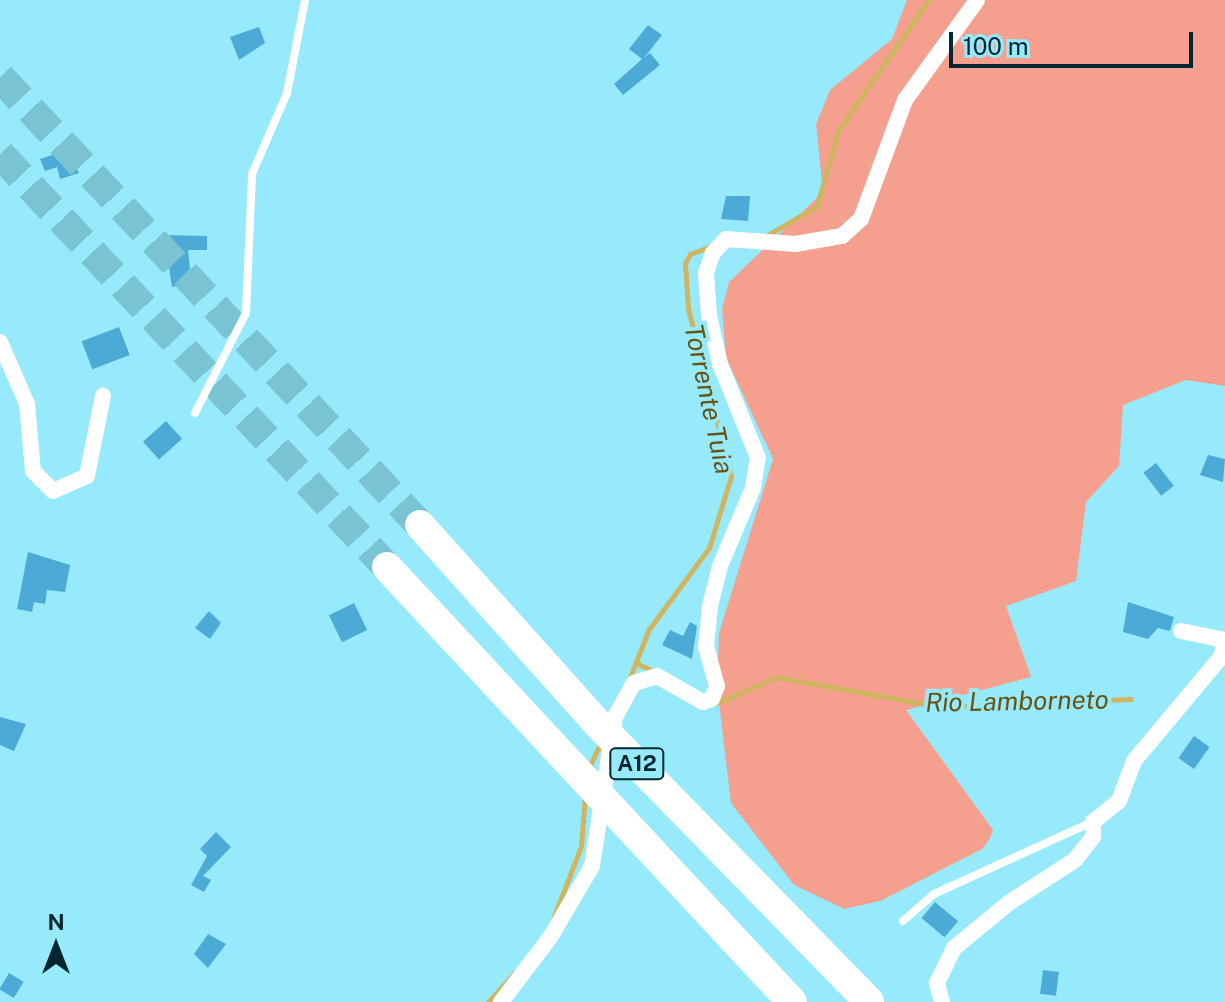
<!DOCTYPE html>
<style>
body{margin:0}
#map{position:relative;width:1225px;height:1002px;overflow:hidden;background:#97eafb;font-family:"Public Sans",sans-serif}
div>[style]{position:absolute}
.green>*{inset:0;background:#f5a08f}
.stream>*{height:5px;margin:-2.5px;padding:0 2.5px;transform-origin:2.5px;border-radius:2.5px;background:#d0b561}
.building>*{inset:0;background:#4caad6;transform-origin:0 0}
.motorway-tunnel>*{height:30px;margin-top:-15px;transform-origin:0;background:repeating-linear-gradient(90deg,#79c3d2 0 30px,transparent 0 45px)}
.service>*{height:8px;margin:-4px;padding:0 4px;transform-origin:4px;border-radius:4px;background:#fff}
.minor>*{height:16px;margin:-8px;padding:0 8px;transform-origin:8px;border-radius:8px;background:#fff}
.motorway>*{height:30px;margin:-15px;padding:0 15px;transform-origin:15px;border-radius:15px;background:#fff}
span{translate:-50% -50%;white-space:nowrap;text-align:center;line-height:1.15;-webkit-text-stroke:8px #97eafb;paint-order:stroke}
.shield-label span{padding:2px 6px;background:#97eafb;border:2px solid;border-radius:6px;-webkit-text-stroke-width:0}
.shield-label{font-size:22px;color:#02272e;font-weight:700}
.water-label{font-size:26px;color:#675414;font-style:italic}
.north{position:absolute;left:16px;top:906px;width:80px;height:80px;-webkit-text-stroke:6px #97eafb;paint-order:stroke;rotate:0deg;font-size:22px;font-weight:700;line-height:32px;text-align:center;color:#02272e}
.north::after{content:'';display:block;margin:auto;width:28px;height:36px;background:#02272e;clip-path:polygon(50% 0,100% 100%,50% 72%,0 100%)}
.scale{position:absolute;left:949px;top:32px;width:244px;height:36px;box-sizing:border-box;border:4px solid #02272e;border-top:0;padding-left:10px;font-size:24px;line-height:28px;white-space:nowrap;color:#02272e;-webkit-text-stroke:6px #97eafb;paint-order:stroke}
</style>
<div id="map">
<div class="green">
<i style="clip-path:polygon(907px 0,1225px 0,1225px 386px,1186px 380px,1123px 405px,1119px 466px,1086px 502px,1076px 581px,1006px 606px,1031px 677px,906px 710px,993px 830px,989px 840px,982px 849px,880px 901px,844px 909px,794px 885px,731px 803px,717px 686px,719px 633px,773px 459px,726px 358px,722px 309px,729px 282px,823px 192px,816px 124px,830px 90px,892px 39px)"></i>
</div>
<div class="stream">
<i style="left:766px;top:236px;width:59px;rotate:-30.5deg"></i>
<i style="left:817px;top:206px;width:78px;rotate:-74.4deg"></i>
<i style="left:838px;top:131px;width:159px;rotate:-55.5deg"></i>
<i style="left:636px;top:663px;width:23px;rotate:25deg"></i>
<i style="left:628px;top:682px;width:57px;rotate:-68.4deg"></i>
<i style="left:649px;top:629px;width:101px;rotate:-53.5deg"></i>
<i style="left:709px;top:548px;width:75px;rotate:-73deg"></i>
<i style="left:731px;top:476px;width:172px;rotate:-104.4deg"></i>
<i style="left:688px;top:309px;width:46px;rotate:-93.7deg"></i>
<i style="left:685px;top:263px;width:10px;rotate:-61deg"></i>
<i style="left:690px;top:254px;width:25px;rotate:-21deg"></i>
<i style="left:714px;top:704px;width:69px;rotate:-23.2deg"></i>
<i style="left:777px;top:677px;width:167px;rotate:10.4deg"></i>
<i style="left:941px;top:707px;width:190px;rotate:-2.4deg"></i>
<i style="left:588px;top:769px;width:30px;rotate:-64deg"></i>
<i style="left:554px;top:916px;width:75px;rotate:-68.9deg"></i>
<i style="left:581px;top:846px;width:51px;rotate:-85.5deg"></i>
<i style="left:488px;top:1002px;width:39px;rotate:-48deg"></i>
</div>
<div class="building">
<i style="clip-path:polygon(648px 25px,662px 35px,644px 58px,650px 53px,660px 65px,623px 95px,614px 84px,642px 59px,629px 49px)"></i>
<i style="clip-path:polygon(259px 27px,265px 43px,239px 60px,230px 37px)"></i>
<i style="clip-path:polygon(68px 150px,79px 173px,60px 179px,57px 167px,45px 171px,40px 159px)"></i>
<i style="clip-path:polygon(726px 196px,750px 196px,748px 221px,721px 219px)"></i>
<i style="clip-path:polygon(164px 235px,207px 236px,207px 250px,188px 250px,191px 278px,184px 279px,185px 285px,172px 287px)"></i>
<i style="left:119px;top:327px;width:30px;height:40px;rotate:69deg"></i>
<i style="left:166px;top:421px;width:24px;height:31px;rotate:48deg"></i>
<i style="clip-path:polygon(1208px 455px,1225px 459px,1223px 482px,1200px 475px)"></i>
<i style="left:1156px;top:463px;width:29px;height:16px;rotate:52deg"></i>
<i style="clip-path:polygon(28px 552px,70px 565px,65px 592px,47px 590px,45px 604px,34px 602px,32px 612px,17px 609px)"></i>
<i style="clip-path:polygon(1128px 602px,1174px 617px,1170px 631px,1158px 628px,1148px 639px,1123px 632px)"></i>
<i style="left:354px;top:603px;width:30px;height:28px;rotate:64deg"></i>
<i style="clip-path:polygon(209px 611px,221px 623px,210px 639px,195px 628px)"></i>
<i style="clip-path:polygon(690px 622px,697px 626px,692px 659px,662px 645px,670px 630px,683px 636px)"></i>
<i style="clip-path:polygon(0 717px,26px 724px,14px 751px,0 745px)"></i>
<i style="left:1194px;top:736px;width:19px;height:27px;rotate:35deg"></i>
<i style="clip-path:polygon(216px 832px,231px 847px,203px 876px,211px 880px,204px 892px,191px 885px,207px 856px,200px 849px)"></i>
<i style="left:935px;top:902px;width:30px;height:21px;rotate:40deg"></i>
<i style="clip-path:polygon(208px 934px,226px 944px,208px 968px,194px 954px)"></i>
<i style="left:1043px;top:970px;width:16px;height:24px;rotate:7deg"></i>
<i style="left:9px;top:973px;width:17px;height:19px;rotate:31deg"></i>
</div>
<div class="motorway-tunnel">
<i style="left:0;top:77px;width:614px;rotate:46.85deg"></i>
<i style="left:0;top:154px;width:566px;rotate:46.86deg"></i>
</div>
<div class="service">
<i style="left:195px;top:413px;width:112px;rotate:-63deg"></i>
<i style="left:246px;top:313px;width:139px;rotate:-87.5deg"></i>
<i style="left:252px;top:174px;width:88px;rotate:-66.6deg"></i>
<i style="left:287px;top:93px;width:95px;rotate:-79deg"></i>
<i style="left:903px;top:921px;width:41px;rotate:-41.1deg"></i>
<i style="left:934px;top:894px;width:174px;rotate:-24.5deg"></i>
</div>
<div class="minor">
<i style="left:0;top:342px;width:68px;rotate:66.5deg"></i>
<i style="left:27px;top:404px;width:67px;rotate:84.9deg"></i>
<i style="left:33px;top:471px;width:28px;rotate:45deg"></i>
<i style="left:53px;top:491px;width:37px;rotate:-24deg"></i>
<i style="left:87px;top:476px;width:82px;rotate:-78.7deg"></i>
<i style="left:1181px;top:631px;width:45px;rotate:11.6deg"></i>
<i style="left:501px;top:1002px;width:83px;rotate:-52.9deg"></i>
<i style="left:551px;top:936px;width:81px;rotate:-59.6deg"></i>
<i style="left:592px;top:866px;width:151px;rotate:-81.2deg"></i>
<i style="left:615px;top:717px;width:39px;rotate:-61deg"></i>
<i style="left:634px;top:683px;width:24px;rotate:-17deg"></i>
<i style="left:657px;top:676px;width:53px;rotate:29.5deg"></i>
<i style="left:703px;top:702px;width:9px;rotate:-18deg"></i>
<i style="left:712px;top:699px;width:14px;rotate:-69deg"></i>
<i style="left:717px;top:686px;width:41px;rotate:-105.8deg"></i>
<i style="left:706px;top:647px;width:41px;rotate:-84.4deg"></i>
<i style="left:710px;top:606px;width:41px;rotate:-76deg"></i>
<i style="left:720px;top:566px;width:85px;rotate:-67.1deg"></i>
<i style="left:753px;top:488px;width:30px;rotate:-81deg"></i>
<i style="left:758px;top:458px;width:101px;rotate:-112deg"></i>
<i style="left:720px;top:364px;width:50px;rotate:-102.7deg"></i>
<i style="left:709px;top:315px;width:42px;rotate:-94.1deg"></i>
<i style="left:706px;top:273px;width:21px;rotate:-71deg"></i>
<i style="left:713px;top:253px;width:19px;rotate:-47deg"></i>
<i style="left:726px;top:239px;width:69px;rotate:4.1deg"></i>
<i style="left:795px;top:244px;width:48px;rotate:-9.7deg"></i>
<i style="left:842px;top:236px;width:25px;rotate:-42deg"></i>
<i style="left:861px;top:219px;width:127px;rotate:-69.7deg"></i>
<i style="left:905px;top:100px;width:123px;rotate:-54.2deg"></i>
<i style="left:942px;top:1002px;width:20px;rotate:-105deg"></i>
<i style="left:937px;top:983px;width:39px;rotate:-64deg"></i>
<i style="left:954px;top:948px;width:72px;rotate:-39.4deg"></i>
<i style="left:1010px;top:902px;width:77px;rotate:-32.9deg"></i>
<i style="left:1075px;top:860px;width:29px;rotate:-52deg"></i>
<i style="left:1093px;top:837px;width:15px;rotate:-90deg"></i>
<i style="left:1093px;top:822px;width:33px;rotate:-39deg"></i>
<i style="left:1119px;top:801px;width:43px;rotate:-69.4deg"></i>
<i style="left:1134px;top:761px;width:136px;rotate:-50.1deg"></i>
<i style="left:1221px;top:657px;width:15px;rotate:-74deg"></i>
</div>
<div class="motorway">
<i style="left:420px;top:525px;width:270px;rotate:48.2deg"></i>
<i style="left:600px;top:726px;width:385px;rotate:45.7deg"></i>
<i style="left:387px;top:567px;width:594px;rotate:47.05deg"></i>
</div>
<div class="shield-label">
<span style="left:637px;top:764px">A12</span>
</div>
<div class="water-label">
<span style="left:709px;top:399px;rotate:78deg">Torrente Tuia</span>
<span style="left:1017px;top:701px;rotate:-1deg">Rio Lamborneto</span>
</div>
<div class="north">N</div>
<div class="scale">100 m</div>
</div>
